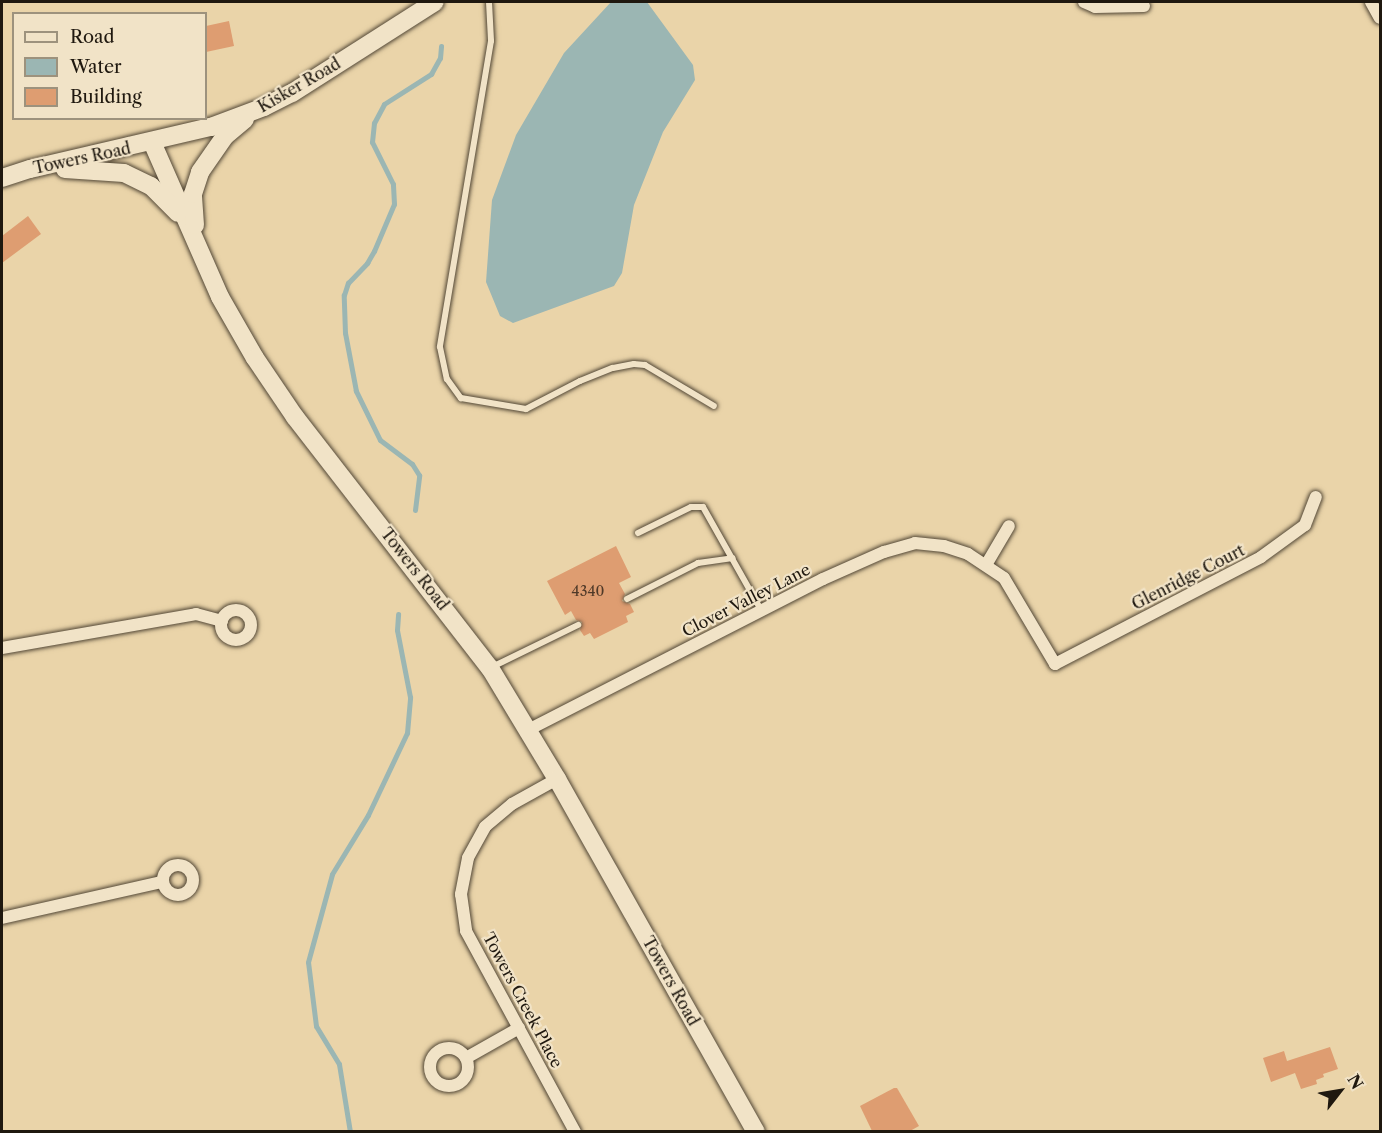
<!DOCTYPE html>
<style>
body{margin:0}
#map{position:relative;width:1382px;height:1133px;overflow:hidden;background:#ead4a9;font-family:"Libre Caslon Text",serif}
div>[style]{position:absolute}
.water>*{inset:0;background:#9bb6b3}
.stream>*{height:5px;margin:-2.5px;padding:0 2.5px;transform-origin:2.5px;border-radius:2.5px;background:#9bb6b3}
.building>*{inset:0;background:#de9d71}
.roads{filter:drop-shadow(0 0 2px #524736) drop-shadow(0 0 2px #524736)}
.lane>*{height:6px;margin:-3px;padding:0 3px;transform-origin:3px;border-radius:3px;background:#f1e3c7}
.street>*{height:12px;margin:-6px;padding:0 6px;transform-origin:6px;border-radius:6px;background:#f1e3c7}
.street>.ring{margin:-6px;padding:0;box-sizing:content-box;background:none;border:12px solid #f1e3c7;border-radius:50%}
.secondary>*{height:18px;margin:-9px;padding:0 9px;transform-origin:9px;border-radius:9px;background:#f1e3c7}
span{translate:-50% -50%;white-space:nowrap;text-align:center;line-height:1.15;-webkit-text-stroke:4.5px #f1e3c7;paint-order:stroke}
.number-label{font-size:14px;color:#4f3928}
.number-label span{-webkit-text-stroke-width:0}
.street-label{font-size:16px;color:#1f180f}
.frame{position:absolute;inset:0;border:3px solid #1f180f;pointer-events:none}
.legend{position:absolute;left:12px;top:12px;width:195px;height:108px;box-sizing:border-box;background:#f1e3c7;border:2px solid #9d927d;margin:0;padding:8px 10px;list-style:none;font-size:18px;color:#1f180f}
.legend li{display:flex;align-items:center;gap:12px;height:30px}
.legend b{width:30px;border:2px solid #9d927d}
.north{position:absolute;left:1310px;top:1061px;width:60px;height:60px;-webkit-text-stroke:4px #f1e3c7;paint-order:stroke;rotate:59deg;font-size:16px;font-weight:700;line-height:24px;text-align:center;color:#1f180f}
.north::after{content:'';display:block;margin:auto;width:21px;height:27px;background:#1f180f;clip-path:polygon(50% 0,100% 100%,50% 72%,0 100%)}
</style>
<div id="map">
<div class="water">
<i style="clip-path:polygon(611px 2px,647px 2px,693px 65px,695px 80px,663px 132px,634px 205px,622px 273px,614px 286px,513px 323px,500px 316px,486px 282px,492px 200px,516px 135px,564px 53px)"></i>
</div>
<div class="stream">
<i style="left:415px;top:510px;width:35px;rotate:-83deg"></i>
<i style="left:419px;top:475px;width:13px;rotate:-122deg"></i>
<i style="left:412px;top:464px;width:40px;rotate:-143deg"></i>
<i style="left:380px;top:440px;width:55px;rotate:-116.1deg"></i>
<i style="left:356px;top:391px;width:59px;rotate:-100.7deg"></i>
<i style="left:345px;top:333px;width:38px;rotate:-92deg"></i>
<i style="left:344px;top:295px;width:13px;rotate:-72deg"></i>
<i style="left:348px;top:283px;width:28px;rotate:-46deg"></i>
<i style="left:367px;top:263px;width:14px;rotate:-60deg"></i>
<i style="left:374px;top:251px;width:51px;rotate:-66.9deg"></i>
<i style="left:394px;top:204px;width:20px;rotate:-93deg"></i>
<i style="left:393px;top:184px;width:47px;rotate:-116.6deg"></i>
<i style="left:372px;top:142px;width:19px;rotate:-84deg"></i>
<i style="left:374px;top:123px;width:21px;rotate:-62deg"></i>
<i style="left:384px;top:104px;width:56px;rotate:-32.6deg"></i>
<i style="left:431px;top:74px;width:18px;rotate:-61deg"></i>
<i style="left:440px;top:58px;width:12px;rotate:-85deg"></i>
<i style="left:350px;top:1132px;width:69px;rotate:-99.2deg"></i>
<i style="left:339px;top:1064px;width:44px;rotate:-121.2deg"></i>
<i style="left:316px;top:1026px;width:64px;rotate:-97.1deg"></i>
<i style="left:308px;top:962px;width:91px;rotate:-74.7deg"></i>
<i style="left:332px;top:874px;width:69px;rotate:-58.6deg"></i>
<i style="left:368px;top:815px;width:91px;rotate:-64.6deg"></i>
<i style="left:407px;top:733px;width:36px;rotate:-85deg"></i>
<i style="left:410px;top:697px;width:68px;rotate:-101deg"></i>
<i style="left:397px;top:630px;width:16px;rotate:-86deg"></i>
</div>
<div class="building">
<i style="clip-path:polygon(229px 21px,234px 46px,206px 52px,206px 26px)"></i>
<i style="clip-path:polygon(28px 216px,41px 234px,2px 263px,2px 236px)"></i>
<i style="clip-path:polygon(616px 546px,631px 577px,619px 583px,625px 594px,622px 601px,630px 604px,634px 612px,626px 616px,628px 622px,594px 639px,590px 633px,584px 636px,580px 630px,582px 622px,576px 620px,571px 611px,565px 615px,547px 581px)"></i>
<i style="clip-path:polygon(1330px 1047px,1338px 1069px,1323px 1074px,1324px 1077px,1316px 1080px,1317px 1084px,1301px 1089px,1295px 1073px,1271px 1082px,1263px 1058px,1284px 1051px,1287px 1061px)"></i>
<i style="clip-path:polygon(894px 1088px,897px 1088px,919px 1126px,910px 1131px,872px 1131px,860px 1106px)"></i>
</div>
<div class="roads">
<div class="lane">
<i style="left:489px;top:2px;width:39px;rotate:87deg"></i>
<i style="left:491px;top:41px;width:310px;rotate:99.5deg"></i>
<i style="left:440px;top:347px;width:33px;rotate:78deg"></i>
<i style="left:447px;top:379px;width:24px;rotate:54deg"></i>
<i style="left:461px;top:398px;width:66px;rotate:9.6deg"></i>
<i style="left:526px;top:409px;width:61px;rotate:-27.4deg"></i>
<i style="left:580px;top:381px;width:35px;rotate:-22deg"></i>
<i style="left:613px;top:368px;width:21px;rotate:-11deg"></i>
<i style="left:634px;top:364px;width:11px;rotate:5deg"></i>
<i style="left:645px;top:365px;width:80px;rotate:30.7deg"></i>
<i style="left:638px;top:533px;width:59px;rotate:-26.1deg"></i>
<i style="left:691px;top:507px;width:12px"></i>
<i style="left:703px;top:507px;width:118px;rotate:60.6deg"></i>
<i style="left:627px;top:599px;width:80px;rotate:-26.9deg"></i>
<i style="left:698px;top:563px;width:35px;rotate:-8deg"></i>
<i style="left:492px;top:667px;width:96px;rotate:-26deg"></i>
</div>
<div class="street">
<i style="left:1084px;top:2px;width:12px;rotate:24deg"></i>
<i style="left:1095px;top:7px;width:49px;rotate:-1.2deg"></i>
<i style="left:1371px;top:2px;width:18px;rotate:61deg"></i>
<i style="left:986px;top:565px;width:45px;rotate:-59.5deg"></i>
<i class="ring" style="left:221px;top:610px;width:18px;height:18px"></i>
<i style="left:2px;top:648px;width:197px;rotate:-9.9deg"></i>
<i style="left:196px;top:614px;width:27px;rotate:15deg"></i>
<i style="left:528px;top:730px;width:331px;rotate:-27.1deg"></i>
<i style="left:823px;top:579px;width:67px;rotate:-23.9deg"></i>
<i style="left:884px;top:552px;width:32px;rotate:-16deg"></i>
<i style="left:915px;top:543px;width:29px;rotate:6deg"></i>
<i style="left:944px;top:546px;width:25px;rotate:18deg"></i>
<i style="left:968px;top:554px;width:43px;rotate:33.7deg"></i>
<i style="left:1004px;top:578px;width:100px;rotate:59.3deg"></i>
<i style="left:1055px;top:664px;width:232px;rotate:-27.4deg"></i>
<i style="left:1261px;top:557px;width:54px;rotate:-36deg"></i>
<i style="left:1305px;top:525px;width:30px;rotate:-69deg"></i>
<i style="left:557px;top:779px;width:51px;rotate:150.9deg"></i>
<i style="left:512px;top:804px;width:35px;rotate:140deg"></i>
<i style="left:485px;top:827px;width:35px;rotate:119deg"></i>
<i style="left:468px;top:858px;width:37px;rotate:101deg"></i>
<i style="left:461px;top:894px;width:37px;rotate:82deg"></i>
<i style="left:466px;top:931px;width:229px;rotate:61.5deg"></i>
<i class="ring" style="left:163px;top:865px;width:18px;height:18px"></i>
<i style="left:2px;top:918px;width:164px;rotate:-12.7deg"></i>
<i class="ring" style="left:430px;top:1048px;width:26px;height:26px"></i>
<i style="left:466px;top:1058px;width:61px;rotate:-29.5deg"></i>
</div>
<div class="secondary">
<i style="left:152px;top:142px;width:169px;rotate:66.3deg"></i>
<i style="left:220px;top:297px;width:70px;rotate:60.2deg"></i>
<i style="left:255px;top:358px;width:71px;rotate:55.9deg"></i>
<i style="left:295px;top:417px;width:318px;rotate:52.2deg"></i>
<i style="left:490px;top:668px;width:130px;rotate:58.9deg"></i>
<i style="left:557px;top:779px;width:405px;rotate:60.6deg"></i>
<i style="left:65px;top:169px;width:59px;rotate:3.9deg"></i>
<i style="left:124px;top:173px;width:30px;rotate:26deg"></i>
<i style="left:151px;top:186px;width:38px;rotate:45deg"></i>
<i style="left:2px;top:178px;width:29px;rotate:-18deg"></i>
<i style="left:30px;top:169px;width:186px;rotate:-13.1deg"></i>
<i style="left:211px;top:127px;width:57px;rotate:-20.7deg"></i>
<i style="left:264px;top:107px;width:31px;rotate:-27deg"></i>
<i style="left:292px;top:93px;width:169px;rotate:-32.5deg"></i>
<i style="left:195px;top:225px;width:31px;rotate:-94deg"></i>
<i style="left:193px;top:194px;width:23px;rotate:-72deg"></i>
<i style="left:200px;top:172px;width:44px;rotate:-55.2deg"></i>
<i style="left:225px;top:136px;width:26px;rotate:-40deg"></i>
</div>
</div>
<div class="number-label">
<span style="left:588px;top:591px">4340</span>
</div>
<div class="street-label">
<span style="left:299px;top:85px;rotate:-30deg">Kisker Road</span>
<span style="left:82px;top:158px;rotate:-12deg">Towers Road</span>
<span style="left:415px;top:569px;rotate:52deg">Towers Road</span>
<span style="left:1188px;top:577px;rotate:-27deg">Glenridge Court</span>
<span style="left:746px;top:600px;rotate:-27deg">Clover Valley Lane</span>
<span style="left:671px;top:981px;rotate:61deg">Towers Road</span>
<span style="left:523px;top:1000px;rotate:62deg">Towers Creek Place</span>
</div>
<div class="frame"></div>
<ul class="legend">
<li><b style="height:8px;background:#f1e3c7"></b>Road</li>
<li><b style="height:16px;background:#9bb6b3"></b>Water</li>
<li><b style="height:16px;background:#de9d71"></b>Building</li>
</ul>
<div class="north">N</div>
</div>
